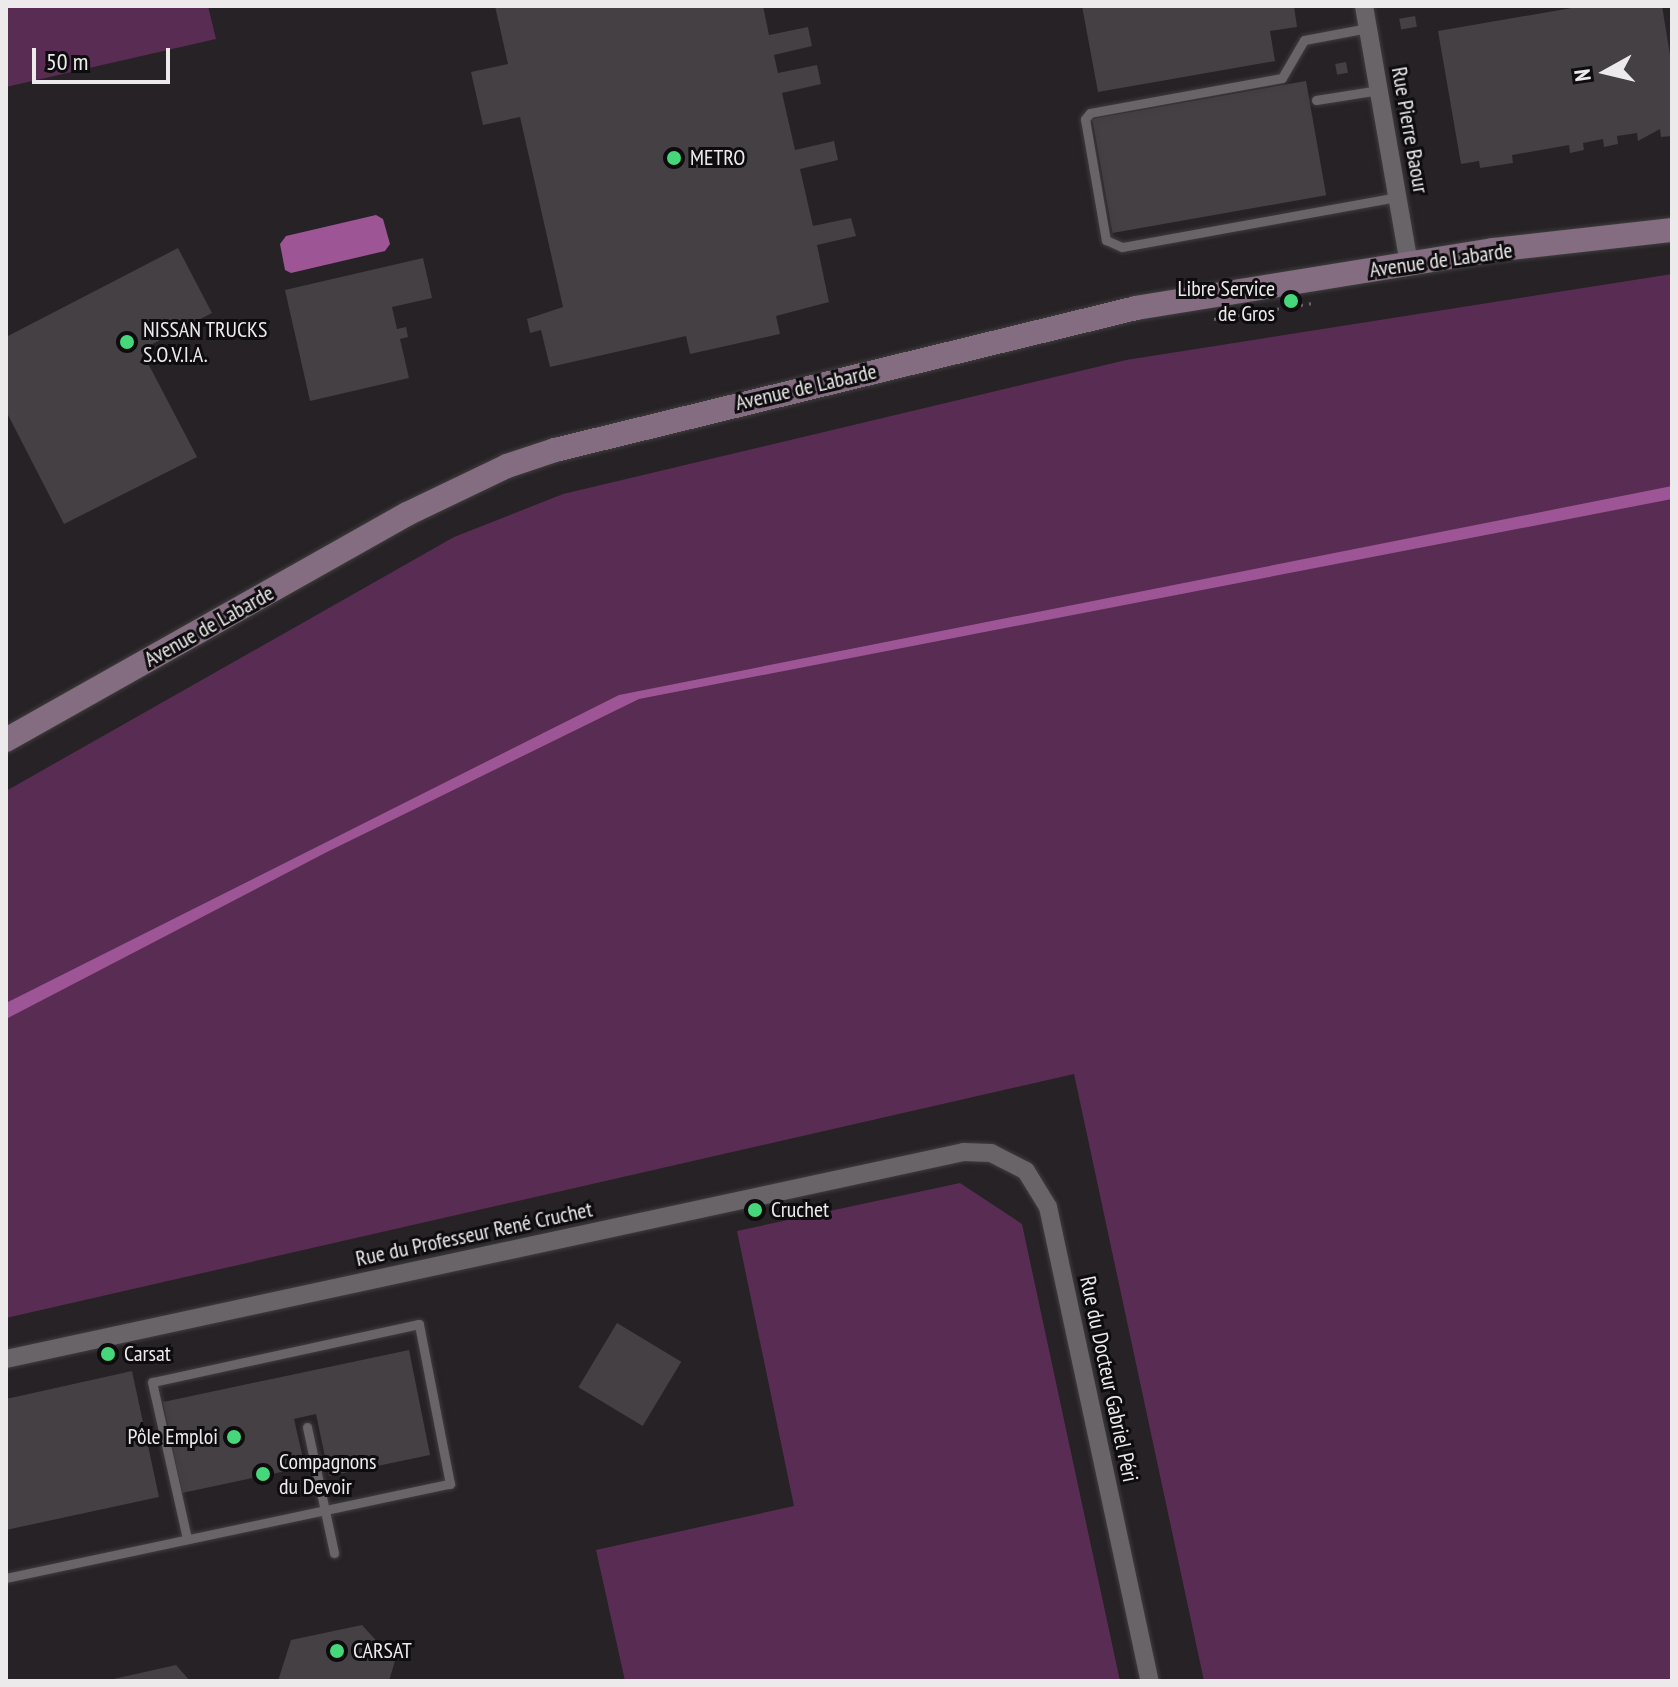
<!DOCTYPE html>
<meta charset="utf-8">
<style>
body{margin:0}
#map{position:relative;width:1678px;height:1687px;overflow:hidden;background:#262225;font-family:"PT Sans Narrow",sans-serif}
div>[style]{position:absolute}
.green>*{inset:0;background:#582c53}
.water>*{inset:0;background:#9d5595}
.building>*{inset:0;background:#444044;transform-origin:0 0}
.path>*{height:3px;margin-top:-1.5px;transform-origin:0;background:repeating-linear-gradient(90deg,#696568 0 2px,transparent 0 8px)}
.roads{filter:drop-shadow(0 0 2px #403d3f) drop-shadow(0 0 2px #403d3f)}
.lane>*{height:9px;margin:-4.5px;padding:0 4.5px;transform-origin:4.5px;border-radius:4.5px;background:#686467}
.street>*{height:18px;margin:-9px;padding:0 9px;transform-origin:9px;border-radius:9px;background:#686467}
.secondary>*{height:24px;margin:-12px;padding:0 12px;transform-origin:12px;border-radius:12px;background:#846d81}
.dots>*{width:22px;height:22px;translate:-50% -50%;box-sizing:border-box;border:4px solid #0e0c0e;border-radius:50%}
span{translate:-50% -50%;white-space:nowrap;text-align:center;line-height:1.15;-webkit-text-stroke:6px #0e0c0e;paint-order:stroke}
.street-label{font-size:22px;color:#edeaec}
.poi-label{font-size:22px;color:#edeaec}
.left{translate:0 -50%;text-align:left}
.right{translate:-100% -50%;text-align:right}
.frame{position:absolute;inset:0;border:8px solid #edeaec;pointer-events:none}
.north{position:absolute;left:1566px;top:32px;width:80px;height:80px;-webkit-text-stroke:6px #0e0c0e;paint-order:stroke;rotate:262deg;font-size:22px;font-weight:700;line-height:32px;text-align:center;color:#edeaec}
.north::after{content:'';display:block;margin:auto;width:28px;height:36px;background:#edeaec;clip-path:polygon(50% 0,100% 100%,50% 72%,0 100%)}
.scale{position:absolute;left:32px;top:48px;width:138px;height:36px;box-sizing:border-box;border:4px solid #edeaec;border-top:0;padding-left:10px;font-size:24px;line-height:28px;white-space:nowrap;color:#edeaec;-webkit-text-stroke:6px #0e0c0e;paint-order:stroke}
</style>
<div id="map">
<div class="green">
<i style="clip-path:polygon(6px 6px,208px 6px,216px 39px,6px 87px)"></i>
<i style="clip-path:polygon(1672px 274px,1672px 1681px,1204px 1681px,1074px 1074px,6px 1318px,6px 791px,454px 537px,563px 494px,1126px 360px)"></i>
<i style="clip-path:polygon(960px 1183px,1022px 1224px,1120px 1681px,625px 1681px,596px 1550px,794px 1506px,737px 1231px)"></i>
</div>
<div class="water">
<i style="clip-path:polygon(376px 215px,383px 219px,390px 244px,385px 251px,291px 273px,285px 270px,280px 244px,286px 236px)"></i>
<i style="clip-path:polygon(1672px 486px,1672px 499px,639px 699px,327px 852px,6px 1019px,6px 1003px,619px 695px)"></i>
</div>
<div class="building">
<i style="clip-path:polygon(495px 6px,763px 6px,769px 35px,808px 27px,812px 46px,774px 55px,778px 73px,817px 65px,821px 84px,782px 93px,795px 150px,834px 141px,838px 160px,800px 169px,813px 226px,851px 218px,856px 236px,817px 245px,829px 302px,776px 316px,780px 334px,690px 354px,686px 336px,550px 367px,541px 330px,530px 333px,527px 319px,563px 307px,520px 117px,483px 125px,471px 72px,508px 64px)"></i>
<i style="clip-path:polygon(1082px 6px,1294px 6px,1297px 27px,1270px 31px,1275px 61px,1098px 92px)"></i>
<i style="clip-path:polygon(1583px 6px,1662px 6px,1672px 67px,1672px 136px,1661px 137px,1660px 129px,1638px 141px,1637px 133px,1617px 136px,1618px 144px,1604px 147px,1603px 139px,1583px 143px,1584px 150px,1570px 153px,1569px 145px,1512px 155px,1513px 163px,1480px 168px,1479px 161px,1461px 164px,1438px 31px)"></i>
<i style="left:1415px;top:16px;width:11px;height:16px;rotate:80deg"></i>
<i style="left:1346px;top:62px;width:11px;height:11px;rotate:80deg"></i>
<i style="left:1306px;top:81px;width:116px;height:217px;rotate:80deg"></i>
<i style="clip-path:polygon(178px 248px,212px 313px,141px 350px,197px 457px,64px 524px,6px 411px,6px 337px)"></i>
<i style="clip-path:polygon(423px 258px,432px 298px,392px 307px,397px 329px,406px 327px,408px 337px,400px 339px,409px 378px,310px 401px,285px 290px)"></i>
<i style="left:617px;top:1323px;width:75px;height:75px;rotate:31deg"></i>
<i style="clip-path:polygon(409px 1350px,430px 1455px,329px 1476px,316px 1414px,294px 1419px,305px 1467px,182px 1493px,163px 1402px)"></i>
<i style="clip-path:polygon(132px 1371px,159px 1497px,6px 1530px,6px 1399px)"></i>
<i style="clip-path:polygon(362px 1625px,395px 1661px,389px 1681px,278px 1681px,291px 1640px)"></i>
<i style="clip-path:polygon(176px 1665px,190px 1681px,109px 1681px,109px 1680px)"></i>
</div>
<div class="path">
<i style="left:1214px;top:319px;width:100px;rotate:-9.2deg"></i>
</div>
<div class="roads">
<div class="lane">
<i style="left:1368px;top:28px;width:65px;rotate:169.4deg"></i>
<i style="left:1304px;top:40px;width:44px;rotate:120.1deg"></i>
<i style="left:1282px;top:78px;width:195px;rotate:169.7deg"></i>
<i style="left:1090px;top:113px;width:8px;rotate:130deg"></i>
<i style="left:1085px;top:119px;width:123px;rotate:80.2deg"></i>
<i style="left:1106px;top:240px;width:17px;rotate:24deg"></i>
<i style="left:1122px;top:247px;width:280px;rotate:-10.3deg"></i>
<i style="left:1316px;top:100px;width:64px;rotate:-9deg"></i>
<i style="left:307px;top:1427px;width:129px;rotate:77.9deg"></i>
<i style="left:6px;top:1578px;width:454px;rotate:-12deg"></i>
<i style="left:450px;top:1484px;width:163px;rotate:-101deg"></i>
<i style="left:419px;top:1324px;width:273px;rotate:167.7deg"></i>
<i style="left:152px;top:1382px;width:161px;rotate:77.4deg"></i>
</div>
<div class="street">
<i style="left:1364px;top:6px;width:261px;rotate:80.1deg"></i>
<i style="left:6px;top:1359px;width:980px;rotate:-12.19deg"></i>
<i style="left:964px;top:1152px;width:27px;rotate:2deg"></i>
<i style="left:991px;top:1153px;width:39px;rotate:27deg"></i>
<i style="left:1026px;top:1171px;width:42px;rotate:58.6deg"></i>
<i style="left:1048px;top:1207px;width:485px;rotate:77.9deg"></i>
</div>
<div class="secondary">
<i style="left:6px;top:740px;width:460px;rotate:-29.4deg"></i>
<i style="left:407px;top:514px;width:111px;rotate:-25.6deg"></i>
<i style="left:507px;top:466px;width:51px;rotate:-18.4deg"></i>
<i style="left:555px;top:450px;width:598px;rotate:-13.73deg"></i>
<i style="left:1136px;top:308px;width:362px;rotate:-9.2deg"></i>
<i style="left:1493px;top:250px;width:180px;rotate:-6.4deg"></i>
</div>
</div>
<div class="dots">
<i style="left:674px;top:158px;background:#46d77a"></i>
<i style="left:1291px;top:301px;background:#46d77a"></i>
<i style="left:127px;top:342px;background:#46d77a"></i>
<i style="left:755px;top:1210px;background:#46d77a"></i>
<i style="left:108px;top:1354px;background:#46d77a"></i>
<i style="left:234px;top:1437px;background:#46d77a"></i>
<i style="left:263px;top:1474px;background:#46d77a"></i>
<i style="left:337px;top:1651px;background:#46d77a"></i>
</div>
<div class="street-label">
<span style="left:1410px;top:130px;rotate:80deg">Rue Pierre Baour</span>
<span style="left:1441px;top:260px;rotate:-8deg">Avenue de Labarde</span>
<span style="left:806px;top:387px;rotate:-13deg">Avenue de Labarde</span>
<span style="left:209px;top:626px;rotate:-29deg">Avenue de Labarde</span>
<span style="left:474px;top:1234px;rotate:-12deg">Rue du Professeur René Cruchet</span>
<span style="left:1109px;top:1379px;rotate:78deg">Rue du Docteur Gabriel Péri</span>
</div>
<div class="poi-label">
<span class="left" style="left:690px;top:158px">METRO</span>
<span class="right" style="left:1275px;top:301px">Libre Service<br>de Gros</span>
<span class="left" style="left:143px;top:342px">NISSAN TRUCKS<br>S.O.V.I.A.</span>
<span class="left" style="left:771px;top:1210px">Cruchet</span>
<span class="left" style="left:124px;top:1354px">Carsat</span>
<span class="right" style="left:218px;top:1437px">Pôle Emploi</span>
<span class="left" style="left:279px;top:1474px">Compagnons<br>du Devoir</span>
<span class="left" style="left:353px;top:1651px">CARSAT</span>
</div>
<div class="frame"></div>
<div class="north">N</div>
<div class="scale">50 m</div>
</div>
